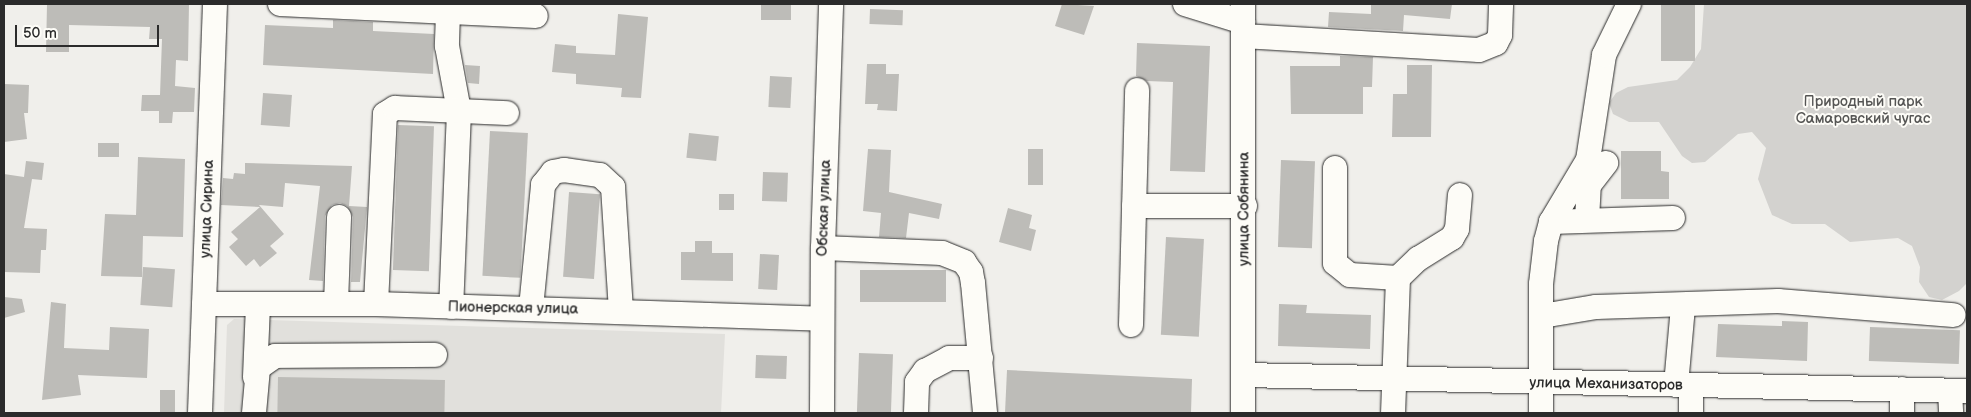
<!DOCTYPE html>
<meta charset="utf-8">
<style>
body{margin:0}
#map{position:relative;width:1971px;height:417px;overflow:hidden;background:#f0efeb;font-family:"Balsamiq Sans",sans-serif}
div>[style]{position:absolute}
.built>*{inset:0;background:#e1e0dc;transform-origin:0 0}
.green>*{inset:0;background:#d3d2cf}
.building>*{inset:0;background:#bdbcb8;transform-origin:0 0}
.roads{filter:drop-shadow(0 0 1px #2b2b2b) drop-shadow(0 0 1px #2b2b2b)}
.minor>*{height:24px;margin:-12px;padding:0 12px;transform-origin:12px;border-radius:12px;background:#fdfcf7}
span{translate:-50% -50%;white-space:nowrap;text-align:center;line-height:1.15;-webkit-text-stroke:4px #fdfcf7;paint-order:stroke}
.park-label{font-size:15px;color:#555554}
.street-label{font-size:15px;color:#2b2b2b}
.frame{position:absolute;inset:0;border:5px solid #2b2b2b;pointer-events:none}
.scale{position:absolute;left:15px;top:25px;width:144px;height:22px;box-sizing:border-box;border:2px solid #2b2b2b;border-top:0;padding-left:6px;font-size:15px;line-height:18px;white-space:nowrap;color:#2b2b2b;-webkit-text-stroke:4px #fdfcf7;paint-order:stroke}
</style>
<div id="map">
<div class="built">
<i style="clip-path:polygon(234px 319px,725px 334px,721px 413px,224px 413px,227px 325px)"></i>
<i style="left:1913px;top:381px;width:54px;height:32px;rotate:2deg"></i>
</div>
<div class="green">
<i style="clip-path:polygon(1704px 4px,1967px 4px,1967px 283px,1959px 291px,1942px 300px,1929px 297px,1919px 282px,1920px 267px,1912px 246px,1898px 238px,1850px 242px,1825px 224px,1792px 224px,1772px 215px,1758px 179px,1766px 148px,1752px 132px,1738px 134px,1705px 162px,1692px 163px,1682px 156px,1659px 122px,1629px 122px,1613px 114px,1609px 103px,1616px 93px,1628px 87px,1677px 80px,1690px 67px,1701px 49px)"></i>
</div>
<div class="building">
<i style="clip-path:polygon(47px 4px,189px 4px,188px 61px,176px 60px,175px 86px,195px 88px,194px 112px,173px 112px,172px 123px,159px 123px,159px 111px,141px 111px,142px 95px,160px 95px,162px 39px,149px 39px,150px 27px,69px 25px,69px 52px,46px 52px)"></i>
<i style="left:761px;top:4px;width:30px;height:16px"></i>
<i style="clip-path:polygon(1062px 4px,1094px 6px,1084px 35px,1055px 26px)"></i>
<i style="clip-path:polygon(1371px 4px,1452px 4px,1450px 19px,1404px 15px,1403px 31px,1328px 27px,1329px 12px,1371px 14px)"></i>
<i style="left:1661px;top:4px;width:34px;height:57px"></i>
<i style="left:870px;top:9px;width:33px;height:15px;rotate:2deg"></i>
<i style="clip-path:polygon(618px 14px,648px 17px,641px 98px,621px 97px,622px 88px,576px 84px,576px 74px,552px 72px,555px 44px,576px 46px,576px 53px,615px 55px)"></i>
<i style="clip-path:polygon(333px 20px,373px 22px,373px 31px,434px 34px,433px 74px,263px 65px,265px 25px,333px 28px)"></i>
<i style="clip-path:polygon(1137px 43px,1210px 46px,1205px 172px,1170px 171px,1173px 82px,1147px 81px,1136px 76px)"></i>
<i style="clip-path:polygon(1340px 56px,1373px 57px,1372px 87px,1363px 87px,1363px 114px,1291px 114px,1290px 66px,1340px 66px)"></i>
<i style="clip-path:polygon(867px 64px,886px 64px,886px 74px,899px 74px,897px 111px,877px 110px,878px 104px,865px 104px)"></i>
<i style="clip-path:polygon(465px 65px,480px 66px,479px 84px,468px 83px)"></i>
<i style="clip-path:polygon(1407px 65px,1432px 65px,1431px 137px,1392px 137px,1393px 94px,1407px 94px)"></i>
<i style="left:770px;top:76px;width:22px;height:31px;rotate:3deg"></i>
<i style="clip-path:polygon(4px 84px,29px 85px,28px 113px,24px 113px,27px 139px,4px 142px)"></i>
<i style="left:263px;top:93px;width:29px;height:32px;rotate:4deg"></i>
<i style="left:398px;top:125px;width:36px;height:145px;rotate:2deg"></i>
<i style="left:490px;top:131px;width:38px;height:145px;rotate:3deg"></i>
<i style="left:689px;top:133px;width:30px;height:25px;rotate:6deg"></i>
<i style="left:98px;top:143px;width:21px;height:14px"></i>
<i style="clip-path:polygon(868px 149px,891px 150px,889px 192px,942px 204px,939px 219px,909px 213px,906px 238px,879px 237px,881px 213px,863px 211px)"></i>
<i style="left:1028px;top:149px;width:15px;height:36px"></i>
<i style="clip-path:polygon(1621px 151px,1661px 151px,1661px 171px,1669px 172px,1669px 199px,1621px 199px)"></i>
<i style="clip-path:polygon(138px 157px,185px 159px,183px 237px,143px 236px,142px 277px,101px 276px,105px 214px,136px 215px)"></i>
<i style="left:1281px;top:160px;width:34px;height:87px;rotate:2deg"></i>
<i style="clip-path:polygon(26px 161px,44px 163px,42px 180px,32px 179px,24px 228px,47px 229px,46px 250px,41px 250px,40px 273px,4px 272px,4px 174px,24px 177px)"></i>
<i style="clip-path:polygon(245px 163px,352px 166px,349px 206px,367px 207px,360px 282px,351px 282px,353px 217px,347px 206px,340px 203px,332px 205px,325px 216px,323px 281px,309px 280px,320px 186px,285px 183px,283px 207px,259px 205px,284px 234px,270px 246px,277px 253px,260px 267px,254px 259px,246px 266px,229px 247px,238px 239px,231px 232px,260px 207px,221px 205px,223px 178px,233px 179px,234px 173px,245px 174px)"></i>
<i style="left:763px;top:172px;width:25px;height:29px;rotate:2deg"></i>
<i style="left:569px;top:192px;width:31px;height:85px;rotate:4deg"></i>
<i style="left:719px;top:194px;width:15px;height:16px"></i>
<i style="clip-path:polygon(1008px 208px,1032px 215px,1029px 228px,1036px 230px,1031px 251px,999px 242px)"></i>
<i style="left:1166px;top:237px;width:38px;height:98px;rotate:3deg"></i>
<i style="clip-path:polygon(695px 241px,712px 241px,712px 253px,733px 253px,733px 281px,681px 280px,681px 252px,695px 252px)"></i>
<i style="left:760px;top:254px;width:19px;height:35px;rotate:3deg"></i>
<i style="left:143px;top:267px;width:32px;height:38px;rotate:4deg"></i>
<i style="left:860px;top:270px;width:86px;height:32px"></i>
<i style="clip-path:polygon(4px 297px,22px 299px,25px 312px,4px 318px)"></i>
<i style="clip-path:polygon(51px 302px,66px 304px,64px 348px,109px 350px,110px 327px,149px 329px,147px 378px,78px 375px,81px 395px,42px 400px)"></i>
<i style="clip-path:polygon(1279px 304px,1307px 305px,1306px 313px,1371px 315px,1370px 349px,1278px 346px)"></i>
<i style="clip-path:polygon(1782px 321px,1808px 322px,1807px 361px,1716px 357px,1718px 324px,1782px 326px)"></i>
<i style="left:1870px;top:327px;width:90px;height:34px;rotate:2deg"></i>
<i style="left:859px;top:353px;width:34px;height:60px;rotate:2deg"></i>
<i style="left:756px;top:355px;width:31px;height:23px;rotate:2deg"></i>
<i style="clip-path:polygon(1007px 370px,1192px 379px,1191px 413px,1005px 413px)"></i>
<i style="left:278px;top:377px;width:167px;height:36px;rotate:1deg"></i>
<i style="left:160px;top:390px;width:15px;height:22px"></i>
</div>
<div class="roads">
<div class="minor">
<i style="left:280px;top:4px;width:256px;rotate:2.7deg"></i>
<i style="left:1185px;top:4px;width:61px;rotate:17.2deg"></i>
<i style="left:448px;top:13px;width:33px;rotate:92deg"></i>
<i style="left:447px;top:46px;width:66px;rotate:79.5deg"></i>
<i style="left:459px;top:111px;width:196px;rotate:92.3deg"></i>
<i style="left:1243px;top:36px;width:236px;rotate:3.4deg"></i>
<i style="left:1479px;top:50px;width:18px;rotate:-22deg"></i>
<i style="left:1496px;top:43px;width:9px;rotate:-63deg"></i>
<i style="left:1500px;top:35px;width:31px;rotate:-88deg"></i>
<i style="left:1335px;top:168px;width:95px;rotate:90deg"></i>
<i style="left:1335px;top:263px;width:19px;rotate:39deg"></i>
<i style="left:1350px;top:275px;width:48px;rotate:3.6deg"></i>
<i style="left:1398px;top:278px;width:135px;rotate:92.1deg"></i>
<i style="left:1134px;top:206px;width:111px"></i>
<i style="left:1587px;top:220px;width:35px;rotate:-87deg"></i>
<i style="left:1589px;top:185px;width:28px;rotate:-52deg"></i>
<i style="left:1551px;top:222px;width:122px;rotate:-1.9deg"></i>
<i style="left:823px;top:248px;width:119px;rotate:2.4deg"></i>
<i style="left:942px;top:253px;width:24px;rotate:22deg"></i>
<i style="left:964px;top:262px;width:12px;rotate:55deg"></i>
<i style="left:971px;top:272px;width:11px;rotate:80deg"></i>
<i style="left:973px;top:283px;width:131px;rotate:84.7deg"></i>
<i style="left:1398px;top:278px;width:28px;rotate:-44deg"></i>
<i style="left:1418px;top:259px;width:40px;rotate:-32deg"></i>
<i style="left:1452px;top:238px;width:10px;rotate:-61deg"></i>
<i style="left:1457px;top:229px;width:34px;rotate:-85deg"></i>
<i style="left:204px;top:304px;width:172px"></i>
<i style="left:376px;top:304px;width:446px;rotate:1.9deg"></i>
<i style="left:336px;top:304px;width:87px;rotate:-88deg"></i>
<i style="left:376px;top:304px;width:190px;rotate:-87.3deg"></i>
<i style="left:385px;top:114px;width:12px;rotate:-31deg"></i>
<i style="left:395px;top:108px;width:112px;rotate:2.6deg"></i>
<i style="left:531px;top:308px;width:124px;rotate:-84.4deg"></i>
<i style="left:543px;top:185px;width:16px;rotate:-52deg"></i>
<i style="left:553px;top:172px;width:11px;rotate:-10deg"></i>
<i style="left:564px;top:170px;width:36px;rotate:8deg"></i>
<i style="left:600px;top:175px;width:18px;rotate:43deg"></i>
<i style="left:613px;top:187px;width:124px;rotate:86.3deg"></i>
<i style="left:1542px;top:316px;width:55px;rotate:-9.5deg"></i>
<i style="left:1596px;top:307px;width:182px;rotate:-1.9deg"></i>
<i style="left:1778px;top:301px;width:176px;rotate:4.6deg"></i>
<i style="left:1131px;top:325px;width:235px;rotate:-88.5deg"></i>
<i style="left:1244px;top:375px;width:723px;rotate:1.27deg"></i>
<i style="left:255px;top:377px;width:73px;rotate:-87.6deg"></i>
<i style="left:1676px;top:385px;width:79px;rotate:-84.9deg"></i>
<i style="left:1691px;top:385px;width:28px;rotate:90deg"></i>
<i style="left:1950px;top:391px;width:22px;rotate:87deg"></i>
<i style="left:200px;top:413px;width:409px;rotate:-87.9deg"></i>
<i style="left:254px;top:413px;width:45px;rotate:-84.9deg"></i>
<i style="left:258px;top:368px;width:21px;rotate:-35deg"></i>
<i style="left:275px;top:356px;width:160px;rotate:-0.4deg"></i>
<i style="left:822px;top:413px;width:165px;rotate:-89.7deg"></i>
<i style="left:823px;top:248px;width:244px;rotate:-88.1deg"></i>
<i style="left:916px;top:413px;width:31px;rotate:-88deg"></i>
<i style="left:917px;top:382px;width:14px;rotate:-54deg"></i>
<i style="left:925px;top:371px;width:27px;rotate:-28deg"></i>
<i style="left:949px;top:358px;width:32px"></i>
<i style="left:1243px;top:413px;width:409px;rotate:-90deg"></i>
<i style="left:1541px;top:413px;width:129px;rotate:-90deg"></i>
<i style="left:1541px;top:284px;width:43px;rotate:-83.4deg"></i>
<i style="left:1546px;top:241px;width:20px;rotate:-75deg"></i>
<i style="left:1551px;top:222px;width:72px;rotate:-59.2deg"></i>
<i style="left:1588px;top:160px;width:106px;rotate:-81.3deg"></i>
<i style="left:1604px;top:55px;width:57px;rotate:-63.9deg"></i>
<i style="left:1902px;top:413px;width:24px;rotate:-90deg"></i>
</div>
</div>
<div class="park-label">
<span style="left:1863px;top:110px">Природный парк<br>Самаровский чугас</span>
</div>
<div class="street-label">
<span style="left:824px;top:208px;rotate:-88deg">Обская улица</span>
<span style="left:207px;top:209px;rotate:-88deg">улица Сирина</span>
<span style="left:1244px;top:209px;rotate:-90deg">улица Собянина</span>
<span style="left:513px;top:308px;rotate:1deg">Пионерская улица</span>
<span style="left:1606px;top:384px;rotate:1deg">улица Механизаторов</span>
</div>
<div class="frame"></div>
<div class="scale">50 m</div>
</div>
